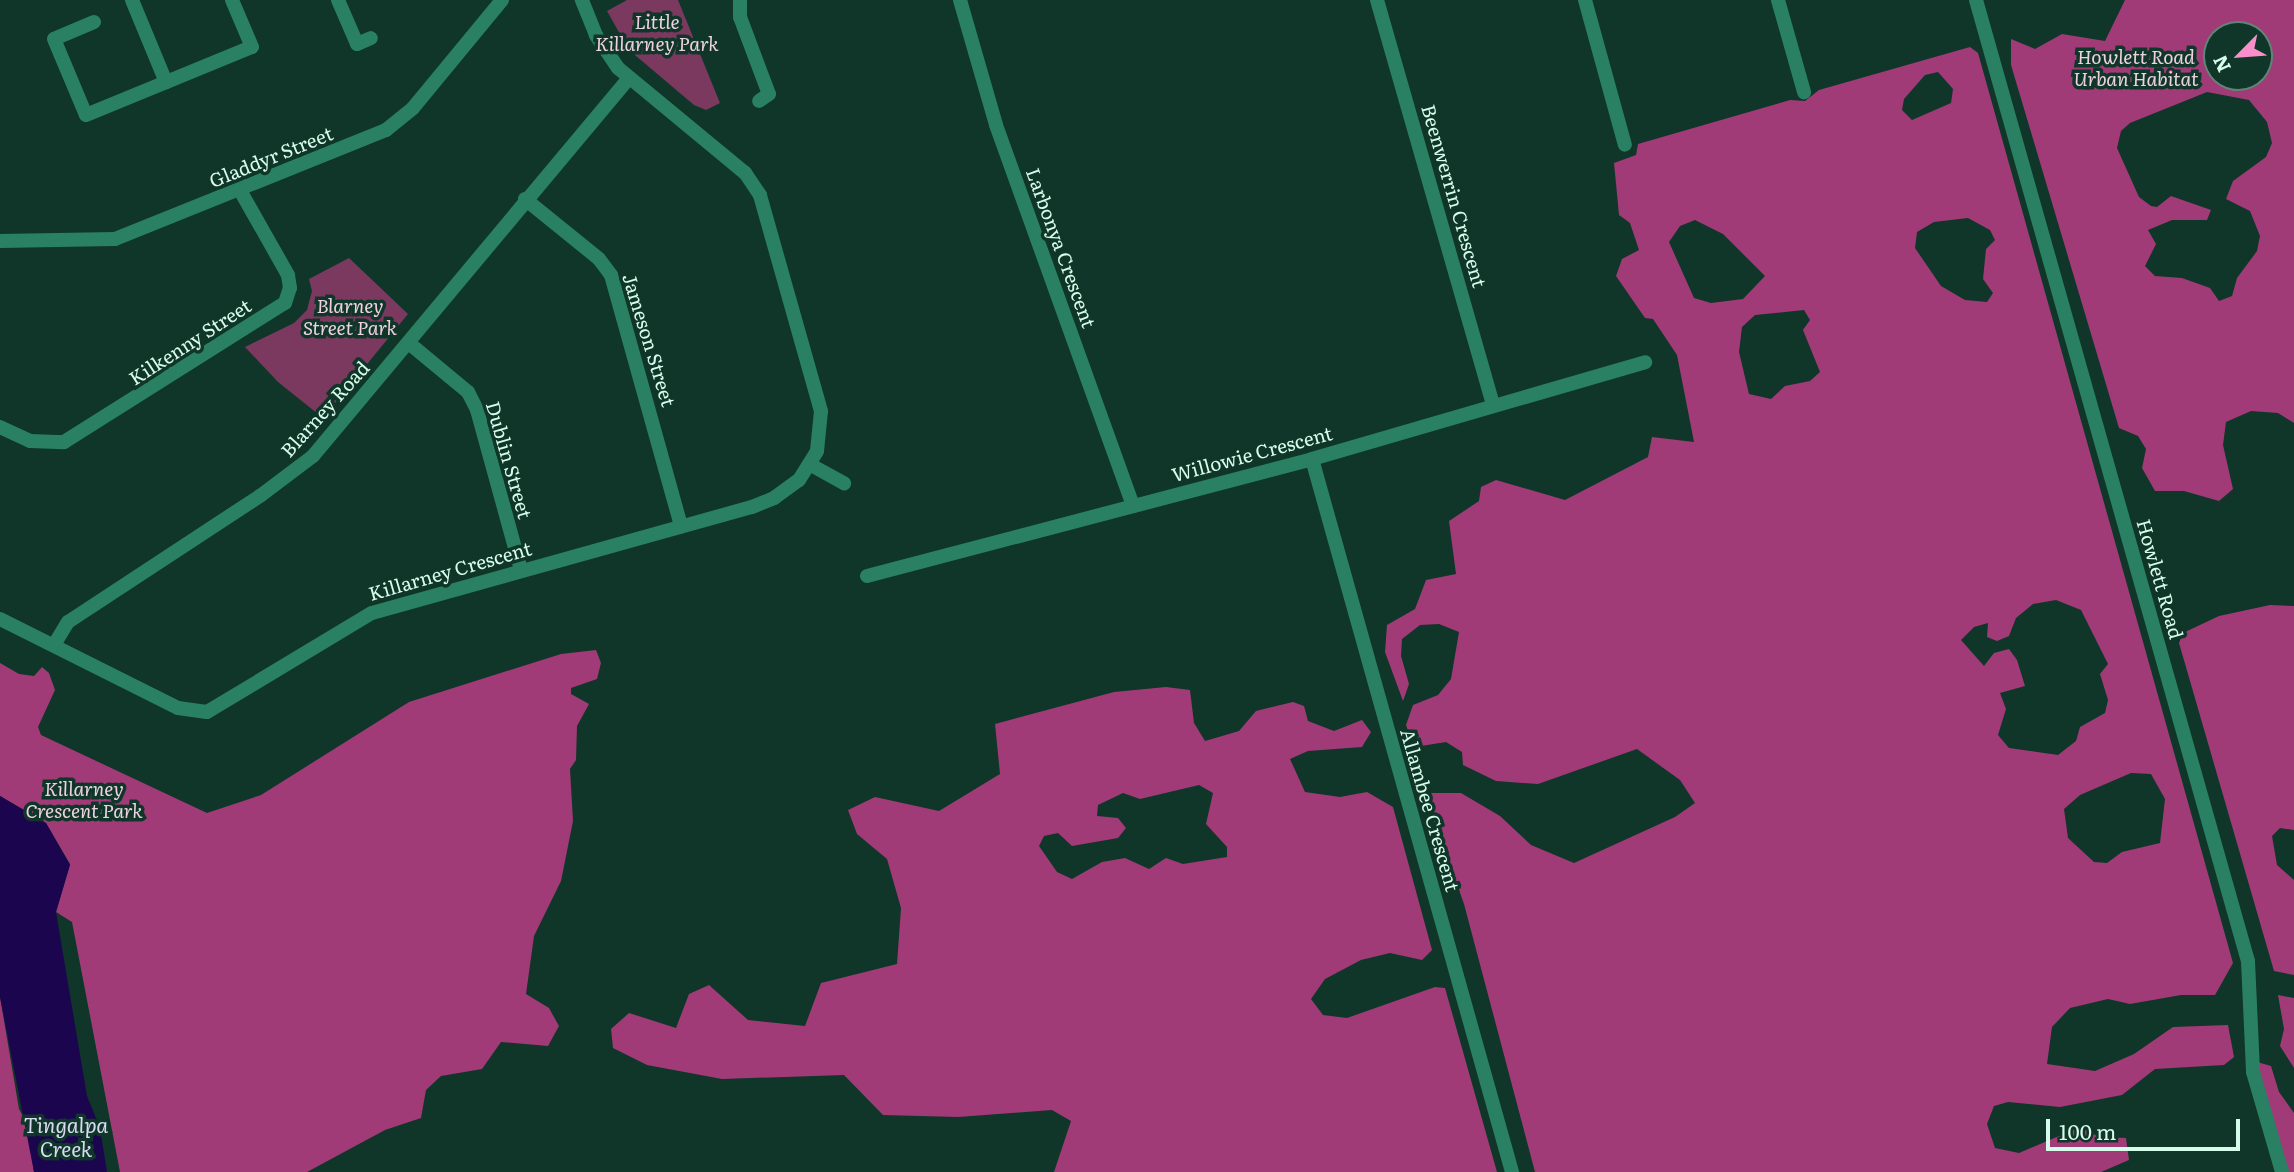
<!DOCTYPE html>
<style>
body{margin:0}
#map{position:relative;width:2294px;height:1172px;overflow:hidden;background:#0f3628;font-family:Literata,serif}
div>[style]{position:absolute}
.green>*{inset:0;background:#7b395f}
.forest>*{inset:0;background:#a03b78}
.water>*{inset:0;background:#1c054f}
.minor>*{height:14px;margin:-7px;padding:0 7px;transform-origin:7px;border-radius:7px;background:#2a8062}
span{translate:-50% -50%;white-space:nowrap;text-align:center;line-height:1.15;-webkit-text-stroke:7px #0f3628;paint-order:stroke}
.park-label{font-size:19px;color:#eed2e0;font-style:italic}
.street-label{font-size:19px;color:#d8fcec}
.water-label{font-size:21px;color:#dadaf4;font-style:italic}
.north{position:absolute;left:2203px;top:21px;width:70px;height:70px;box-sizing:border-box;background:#0f3628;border:2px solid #5f8576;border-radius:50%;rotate:245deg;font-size:19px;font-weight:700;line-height:28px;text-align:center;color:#d8fcec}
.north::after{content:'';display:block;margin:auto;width:24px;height:32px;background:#f98fca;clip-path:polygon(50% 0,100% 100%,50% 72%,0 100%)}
.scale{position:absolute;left:2046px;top:1119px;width:194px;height:32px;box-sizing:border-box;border:4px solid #d8fcec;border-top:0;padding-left:9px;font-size:21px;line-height:24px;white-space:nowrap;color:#d8fcec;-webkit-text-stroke:5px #0f3628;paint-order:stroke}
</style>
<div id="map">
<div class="green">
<i style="clip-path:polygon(627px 0,678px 0,720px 103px,706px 110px,694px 105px,629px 50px,607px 11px)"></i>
<i style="clip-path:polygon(349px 258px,408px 314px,323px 418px,278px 382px,245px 347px,294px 323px,307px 310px,312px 291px,309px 279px)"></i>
</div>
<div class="forest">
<i style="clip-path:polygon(evenodd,2125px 0,2294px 0,2294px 423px,2278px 413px,2251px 411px,2226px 422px,2223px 445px,2233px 489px,2219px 501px,2184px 491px,2155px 491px,2142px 468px,2146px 449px,2138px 436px,2119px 428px,2011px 65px,2011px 39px,2035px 49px,2062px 34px,2105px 41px,2125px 0,2217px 35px,2259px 35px,2259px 77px,2217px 77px,2217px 35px,2125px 0,2207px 92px,2249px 100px,2267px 122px,2272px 143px,2266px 157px,2233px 181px,2226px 199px,2250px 211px,2260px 236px,2257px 251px,2237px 278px,2232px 296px,2219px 301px,2210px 288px,2182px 278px,2155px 276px,2145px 266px,2156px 244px,2148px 230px,2172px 220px,2207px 220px,2211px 210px,2171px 196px,2157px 207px,2151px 206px,2139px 197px,2117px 148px,2121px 131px,2130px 123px,2207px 92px)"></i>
<i style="clip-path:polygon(evenodd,1970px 47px,1978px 53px,2233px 963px,2215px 995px,2181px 995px,2130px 1004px,2108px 999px,2070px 1008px,2052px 1027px,2047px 1064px,2095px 1071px,2134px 1054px,2173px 1027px,2228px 1025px,2234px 1057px,2224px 1065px,2155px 1069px,2122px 1095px,2060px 1107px,2008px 1102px,1994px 1106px,1987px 1124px,1995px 1148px,2019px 1153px,2080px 1127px,2099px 1137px,2126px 1138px,2129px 1160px,2101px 1172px,1535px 1172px,1464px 904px,1424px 793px,1461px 793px,1500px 816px,1531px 845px,1574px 863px,1675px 817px,1695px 803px,1680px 780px,1637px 749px,1538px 784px,1496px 781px,1463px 765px,1462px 752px,1446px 742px,1421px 746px,1412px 742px,1406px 725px,1413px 705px,1438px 695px,1451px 679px,1459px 632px,1439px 624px,1420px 625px,1402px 639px,1401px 656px,1409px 684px,1403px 701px,1385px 652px,1387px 625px,1415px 609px,1426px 580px,1456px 574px,1449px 521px,1479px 501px,1481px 487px,1496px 480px,1565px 500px,1648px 457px,1652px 437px,1694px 442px,1677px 355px,1653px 319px,1645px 318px,1616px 276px,1622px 259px,1639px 250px,1630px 223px,1619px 215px,1614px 163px,1636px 155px,1638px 144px,1790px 100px,1805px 101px,1819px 90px,1970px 47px,1938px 72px,1953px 89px,1951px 103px,1912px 120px,1902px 110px,1904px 99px,1925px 75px,1938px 72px,1970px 47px,1968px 218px,1990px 230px,1995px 240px,1986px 249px,1983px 279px,1993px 293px,1987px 302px,1965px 300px,1941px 286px,1915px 248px,1917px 232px,1934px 222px,1968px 218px,1970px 47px,1695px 220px,1723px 234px,1765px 276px,1743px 299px,1711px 303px,1694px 298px,1669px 242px,1680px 226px,1695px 220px,1970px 47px,1804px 310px,1810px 320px,1803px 330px,1820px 372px,1810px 381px,1785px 386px,1771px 399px,1749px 394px,1739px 352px,1742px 327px,1755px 315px,1804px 310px,1970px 47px,2056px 600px,2081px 610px,2108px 664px,2100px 674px,2108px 700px,2105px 713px,2080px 727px,2076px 741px,2058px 755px,2009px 748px,1998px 735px,2006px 709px,2000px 693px,2025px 686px,2017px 660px,2009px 649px,1994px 653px,1984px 666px,1961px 640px,1974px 627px,1988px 623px,1987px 637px,1997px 641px,2009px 636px,2016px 618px,2033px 604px,2056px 600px,1970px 47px,2131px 773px,2151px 774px,2165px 799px,2160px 843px,2122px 852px,2107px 863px,2094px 862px,2068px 838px,2064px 809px,2080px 795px,2131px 773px)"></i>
<i style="clip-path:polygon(2270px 605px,2294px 606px,2294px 830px,2280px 828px,2272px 836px,2277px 865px,2294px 880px,2294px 975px,2274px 971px,2179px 643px,2183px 633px,2219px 616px)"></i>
<i style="clip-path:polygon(596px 650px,601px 663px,597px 679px,571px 688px,571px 694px,589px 704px,577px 726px,576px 760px,570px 769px,573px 821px,561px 881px,534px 936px,526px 994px,549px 1008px,559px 1026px,548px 1046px,501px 1042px,482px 1069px,441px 1076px,426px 1090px,421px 1118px,385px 1130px,307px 1172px,120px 1172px,72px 922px,56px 912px,70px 864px,46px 823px,0 796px,0 663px,19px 674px,34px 676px,42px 667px,49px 673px,55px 690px,38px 727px,41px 735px,207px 813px,261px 795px,409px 702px,561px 654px)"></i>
<i style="clip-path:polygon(evenodd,1166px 687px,1190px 690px,1194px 723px,1205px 741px,1239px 731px,1256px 711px,1293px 702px,1304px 706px,1308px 721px,1334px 731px,1362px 720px,1371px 732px,1362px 747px,1308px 751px,1290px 759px,1305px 792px,1340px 797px,1367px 792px,1393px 807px,1432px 950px,1422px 960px,1390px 953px,1361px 960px,1325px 979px,1311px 999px,1323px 1015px,1347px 1018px,1435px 987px,1445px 988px,1497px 1172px,1054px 1172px,1071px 1121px,1052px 1110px,958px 1117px,883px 1115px,844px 1075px,722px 1079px,647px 1065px,613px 1048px,611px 1029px,629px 1013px,676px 1028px,689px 994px,709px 985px,748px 1020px,805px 1026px,821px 983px,897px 964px,901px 908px,887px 859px,857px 834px,848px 810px,875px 797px,939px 811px,1000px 774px,995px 724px,1114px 692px,1166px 687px,1199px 785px,1213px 793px,1206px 824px,1227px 847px,1227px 857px,1183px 864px,1166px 858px,1149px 869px,1125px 858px,1102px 862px,1072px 879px,1057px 872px,1039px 846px,1044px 836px,1058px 833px,1072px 846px,1118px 838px,1126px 828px,1118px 818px,1097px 816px,1098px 805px,1123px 793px,1140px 799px,1199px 785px)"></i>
<i style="clip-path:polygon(2278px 995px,2294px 998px,2294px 1068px,2280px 1046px,2284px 1029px)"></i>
<i style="clip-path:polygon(0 997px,19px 1109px,28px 1125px,34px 1172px,0 1172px)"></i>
<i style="clip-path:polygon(2257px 1062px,2271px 1066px,2279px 1092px,2294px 1113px,2294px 1172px,2287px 1172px)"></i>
</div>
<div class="water">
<i style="clip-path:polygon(0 796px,46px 823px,70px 865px,56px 912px,87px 1096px,100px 1128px,107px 1172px,34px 1172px,0 997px)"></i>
</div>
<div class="minor">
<i style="left:132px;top:0;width:89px;rotate:67.5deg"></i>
<i style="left:338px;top:0;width:48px;rotate:66.6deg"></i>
<i style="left:357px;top:44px;width:15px;rotate:-23deg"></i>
<i style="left:740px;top:0;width:17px;rotate:90deg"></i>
<i style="left:740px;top:17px;width:82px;rotate:69.4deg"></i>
<i style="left:769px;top:94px;width:12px;rotate:145deg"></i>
<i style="left:960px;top:0;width:130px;rotate:73.9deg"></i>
<i style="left:996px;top:125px;width:405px;rotate:70.2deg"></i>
<i style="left:1377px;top:0;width:420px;rotate:74deg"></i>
<i style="left:1585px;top:0;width:150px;rotate:74.6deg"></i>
<i style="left:1778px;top:0;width:96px;rotate:74.2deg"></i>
<i style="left:1976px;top:0;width:999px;rotate:74.2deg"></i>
<i style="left:2248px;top:961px;width:111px;rotate:87.4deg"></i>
<i style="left:2253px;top:1072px;width:104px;rotate:73.8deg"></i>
<i style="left:94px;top:22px;width:43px;rotate:157deg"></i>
<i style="left:54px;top:39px;width:82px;rotate:67.2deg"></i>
<i style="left:86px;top:115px;width:179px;rotate:-22.3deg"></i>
<i style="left:252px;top:47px;width:51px;rotate:-113.1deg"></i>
<i style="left:525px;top:199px;width:95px;rotate:39deg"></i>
<i style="left:599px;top:259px;width:20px;rotate:53deg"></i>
<i style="left:611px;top:275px;width:261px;rotate:74.4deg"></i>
<i style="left:0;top:241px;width:115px;rotate:-1deg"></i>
<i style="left:115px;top:239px;width:292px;rotate:-21.9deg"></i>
<i style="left:386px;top:130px;width:35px;rotate:-39deg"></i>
<i style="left:413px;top:108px;width:140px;rotate:-50.5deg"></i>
<i style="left:410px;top:344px;width:75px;rotate:39.6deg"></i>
<i style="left:468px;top:392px;width:20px;rotate:63deg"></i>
<i style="left:477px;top:410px;width:166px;rotate:74.6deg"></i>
<i style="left:0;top:427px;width:33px;rotate:25deg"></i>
<i style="left:30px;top:441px;width:34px;rotate:2deg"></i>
<i style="left:64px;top:442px;width:261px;rotate:-32.2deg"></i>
<i style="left:285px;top:303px;width:16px;rotate:-72deg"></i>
<i style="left:290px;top:288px;width:13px;rotate:-99deg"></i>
<i style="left:288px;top:275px;width:98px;rotate:-119.5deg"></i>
<i style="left:1312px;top:459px;width:741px;rotate:74.33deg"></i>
<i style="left:811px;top:465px;width:38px;rotate:29deg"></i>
<i style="left:867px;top:576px;width:460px;rotate:-14.7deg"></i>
<i style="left:1312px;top:459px;width:347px;rotate:-16.2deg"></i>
<i style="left:0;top:619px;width:199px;rotate:26.6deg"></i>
<i style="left:178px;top:708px;width:29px;rotate:8deg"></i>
<i style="left:207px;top:712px;width:192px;rotate:-31deg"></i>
<i style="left:372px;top:613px;width:395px;rotate:-15.6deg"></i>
<i style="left:752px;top:507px;width:24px;rotate:-22deg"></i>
<i style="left:774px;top:498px;width:31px;rotate:-36deg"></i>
<i style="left:799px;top:480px;width:34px;rotate:-58deg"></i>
<i style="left:817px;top:451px;width:40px;rotate:-84.3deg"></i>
<i style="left:821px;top:411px;width:224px;rotate:-105.8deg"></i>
<i style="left:760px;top:195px;width:27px;rotate:-124deg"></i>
<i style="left:745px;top:173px;width:165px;rotate:-140.4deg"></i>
<i style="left:618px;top:68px;width:40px;rotate:-124deg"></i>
<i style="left:596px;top:35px;width:38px;rotate:-112deg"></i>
<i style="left:54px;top:645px;width:27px;rotate:-59deg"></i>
<i style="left:68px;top:622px;width:230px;rotate:-33.3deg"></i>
<i style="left:260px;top:496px;width:66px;rotate:-37deg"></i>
<i style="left:313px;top:456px;width:493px;rotate:-50.1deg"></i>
</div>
<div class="park-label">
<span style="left:657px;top:33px">Little<br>Killarney Park</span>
<span style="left:2136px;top:68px">Howlett Road<br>Urban Habitat</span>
<span style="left:350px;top:317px">Blarney<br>Street Park</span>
<span style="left:84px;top:800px">Killarney<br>Crescent Park</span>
</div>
<div class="street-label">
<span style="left:271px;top:157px;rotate:-22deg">Gladdyr Street</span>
<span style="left:1454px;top:196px;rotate:74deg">Beenwerrin Crescent</span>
<span style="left:1061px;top:248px;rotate:70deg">Larbonya Crescent</span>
<span style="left:649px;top:340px;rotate:73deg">Jameson Street</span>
<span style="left:190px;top:342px;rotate:-33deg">Kilkenny Street</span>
<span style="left:325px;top:409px;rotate:-48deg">Blarney Road</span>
<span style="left:1252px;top:454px;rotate:-15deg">Willowie Crescent</span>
<span style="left:509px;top:460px;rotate:74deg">Dublin Street</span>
<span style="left:450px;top:571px;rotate:-16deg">Killarney Crescent</span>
<span style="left:2160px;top:579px;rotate:74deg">Howlett Road</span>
<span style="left:1430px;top:810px;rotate:74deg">Allambee Crescent</span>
</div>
<div class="water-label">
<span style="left:66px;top:1136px">Tingalpa<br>Creek</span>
</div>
<div class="north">N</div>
<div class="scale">100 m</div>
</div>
